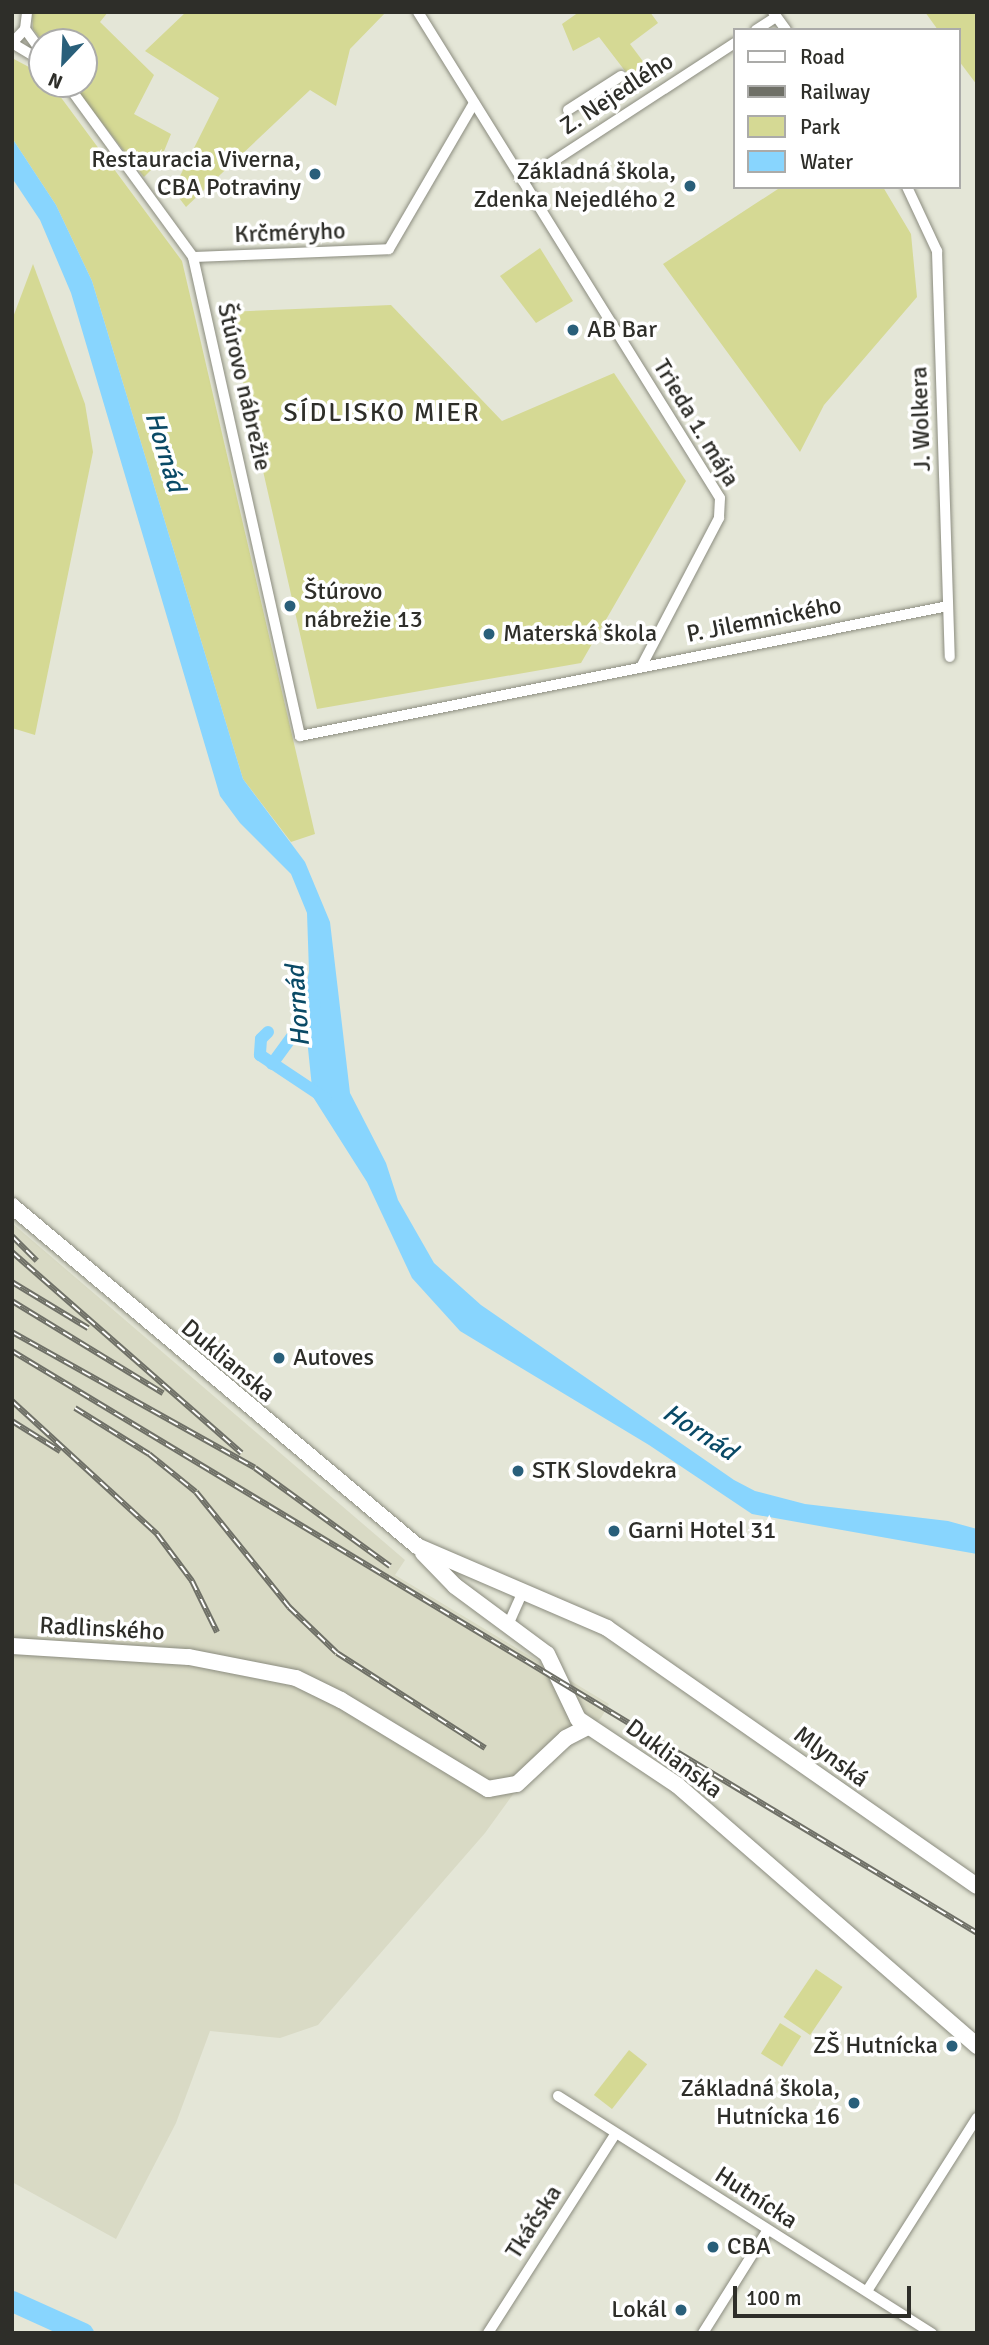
<!DOCTYPE html>
<meta charset="utf-8">
<style>
body{margin:0}
#map{position:relative;width:989px;height:2345px;overflow:hidden;background:#e4e6d7;font-family:Signika,sans-serif}
div>[style]{position:absolute}
.built>*{inset:0;background:#d9dac5}
.green>*{inset:0;background:#d5d994;transform-origin:0 0}
.water>*{inset:0;background:#88d5fe}
.canal>*{height:12px;margin:-6px;padding:0 6px;transform-origin:6px;border-radius:6px;background:#88d5fe}
.river>*{height:21px;margin:-10.5px;padding:0 10.5px;transform-origin:10.5px;border-radius:10.5px;background:#88d5fe}
.roads{filter:drop-shadow(0 0 2px #8b8c7f) drop-shadow(0 0 2px #8b8c7f)}
.street>*{height:10px;margin:-5px;padding:0 5px;transform-origin:5px;border-radius:5px;background:#fff}
.secondary>*{height:16px;margin:-8px;padding:0 8px;transform-origin:8px;border-radius:8px;background:#fff}
.rail>*{height:6px;margin-top:-3px;transform-origin:0;background:repeating-linear-gradient(90deg,#fff 0 10px,#6f7067 0 20px);box-sizing:border-box;border-block:2px solid #6f7067}
.dots>*{width:19px;height:19px;translate:-50% -50%;box-sizing:border-box;border:4px solid #fff;border-radius:50%}
span{translate:-50% -50%;white-space:nowrap;text-align:center;line-height:1.15;-webkit-text-stroke:7px #fff;paint-order:stroke}
.street-label{font-size:24px;color:#2e2e29}
.poi-label{font-size:24px;color:#2e2e29}
.right{translate:-100% -50%;text-align:right}
.left{translate:0 -50%;text-align:left}
.neighbourhood-label{font-size:26px;color:#2e2e29;letter-spacing:2px}
.water-label{font-size:26px;color:#0a4a66;font-style:italic}
.frame{position:absolute;inset:0;border:14px solid #2e2e29;pointer-events:none}
.legend{position:absolute;left:733px;top:28px;width:228px;height:161px;box-sizing:border-box;background:#fff;border:2px solid #ababa9;margin:0;padding:9px 12px;list-style:none;font-size:21px;color:#2e2e29}
.legend li{display:flex;align-items:center;gap:14px;height:35px}
.legend b{width:35px;border:2px solid #ababa9}
.north{position:absolute;left:28px;top:28px;width:70px;height:70px;box-sizing:border-box;background:#fff;border:2px solid #ababa9;border-radius:50%;rotate:203deg;font-size:19px;font-weight:700;line-height:28px;text-align:center;color:#2e2e29}
.north::after{content:'';display:block;margin:auto;width:24px;height:32px;background:#295f7a;clip-path:polygon(50% 0,100% 100%,50% 72%,0 100%)}
.scale{position:absolute;left:733px;top:2286px;width:178px;height:32px;box-sizing:border-box;border:4px solid #2e2e29;border-top:0;padding-left:9px;font-size:21px;line-height:24px;white-space:nowrap;color:#2e2e29;-webkit-text-stroke:5px #fff;paint-order:stroke}
</style>
<div id="map">
<div class="built">
<i style="clip-path:polygon(12px 1223px,405px 1560px,395px 1575px,609px 1704px,601px 1718px,522px 1782px,485px 1833px,318px 2025px,280px 2038px,210px 2031px,176px 2123px,116px 2239px,12px 2182px)"></i>
</div>
<div class="green">
<i style="clip-path:polygon(108px 12px,100px 22px,154px 75px,134px 114px,171px 134px,160px 161px,144px 177px,72px 84px,84px 84px,84px 42px,43px 42px,33px 29px,32px 13px)"></i>
<i style="clip-path:polygon(186px 12px,290px 14px,386px 12px,350px 49px,336px 106px,310px 90px,186px 207px,173px 190px,219px 98px,145px 51px)"></i>
<i style="clip-path:polygon(579px 12px,650px 12px,658px 23px,630px 44px,651px 72px,632px 80px,599px 37px,573px 51px,562px 24px)"></i>
<i style="clip-path:polygon(925px 12px,977px 12px,977px 85px,959px 61px,959px 30px,938px 30px)"></i>
<i style="clip-path:polygon(12px 58px,42px 74px,42px 84px,51px 84px,182px 261px,315px 834px,291px 842px,243px 779px,92px 281px,56px 205px,12px 138px)"></i>
<i style="clip-path:polygon(781px 187px,883px 187px,911px 234px,917px 297px,824px 405px,800px 452px,663px 264px)"></i>
<i style="clip-path:polygon(540px 248px,573px 301px,536px 323px,500px 276px)"></i>
<i style="clip-path:polygon(33px 264px,85px 404px,93px 452px,35px 735px,12px 728px,12px 320px)"></i>
<i style="clip-path:polygon(391px 305px,502px 421px,614px 373px,686px 481px,581px 663px,317px 709px,227px 312px)"></i>
<i style="left:816px;top:1969px;width:32px;height:58px;rotate:34deg"></i>
<i style="left:780px;top:2023px;width:25px;height:36px;rotate:32deg"></i>
<i style="left:629px;top:2050px;width:23px;height:57px;rotate:38deg"></i>
</div>
<div class="water">
<i style="clip-path:polygon(12px 138px,56px 205px,92px 281px,243px 779px,305px 862px,330px 922px,350px 1093px,386px 1163px,398px 1200px,434px 1263px,481px 1305px,734px 1480px,755px 1491px,805px 1504px,948px 1521px,977px 1529px,977px 1554px,752px 1514px,649px 1445px,460px 1331px,412px 1278px,367px 1182px,313px 1097px,303px 1000px,309px 972px,307px 913px,291px 874px,240px 823px,220px 796px,71px 293px,40px 220px,12px 178px)"></i>
</div>
<div class="canal">
<i style="left:268px;top:1032px;width:10px;rotate:135deg"></i>
<i style="left:261px;top:1039px;width:16px;rotate:94deg"></i>
<i style="left:260px;top:1055px;width:79px;rotate:33.7deg"></i>
<i style="left:272px;top:1064px;width:73px;rotate:-53.9deg"></i>
</div>
<div class="river">
<i style="left:12px;top:2301px;width:78px;rotate:24.3deg"></i>
</div>
<div class="roads">
<div class="street">
<i style="left:418px;top:12px;width:572px;rotate:58.14deg"></i>
<i style="left:720px;top:498px;width:20px;rotate:93deg"></i>
<i style="left:719px;top:518px;width:166px;rotate:117.6deg"></i>
<i style="left:773px;top:12px;width:22px;rotate:54deg"></i>
<i style="left:25px;top:29px;width:29px;rotate:54deg"></i>
<i style="left:756px;top:30px;width:24px;rotate:-33deg"></i>
<i style="left:12px;top:43px;width:19px;rotate:-47deg"></i>
<i style="left:25px;top:29px;width:17px;rotate:-83deg"></i>
<i style="left:12px;top:43px;width:35px;rotate:31deg"></i>
<i style="left:67px;top:84px;width:214px;rotate:53.9deg"></i>
<i style="left:193px;top:257px;width:491px;rotate:77.4deg"></i>
<i style="left:300px;top:736px;width:661px;rotate:-11.34deg"></i>
<i style="left:568px;top:110px;width:63px;rotate:-32.7deg"></i>
<i style="left:523px;top:181px;width:253px;rotate:-33.1deg"></i>
<i style="left:907px;top:187px;width:71px;rotate:64.9deg"></i>
<i style="left:937px;top:251px;width:406px;rotate:88.2deg"></i>
<i style="left:193px;top:257px;width:196px;rotate:-2.3deg"></i>
<i style="left:389px;top:249px;width:169px;rotate:-59.8deg"></i>
<i style="left:508px;top:1625px;width:35px;rotate:-66deg"></i>
<i style="left:558px;top:2096px;width:443px;rotate:32.4deg"></i>
<i style="left:867px;top:2291px;width:205px;rotate:-57.6deg"></i>
<i style="left:488px;top:2333px;width:237px;rotate:-57.4deg"></i>
<i style="left:703px;top:2333px;width:120px;rotate:-57.9deg"></i>
</div>
<div class="secondary">
<i style="left:12px;top:1206px;width:529px;rotate:40.01deg"></i>
<i style="left:417px;top:1546px;width:207px;rotate:23.3deg"></i>
<i style="left:607px;top:1628px;width:451px;rotate:34.9deg"></i>
<i style="left:423px;top:1553px;width:46px;rotate:45.9deg"></i>
<i style="left:455px;top:1586px;width:114px;rotate:36.5deg"></i>
<i style="left:547px;top:1654px;width:72px;rotate:64.5deg"></i>
<i style="left:578px;top:1719px;width:119px;rotate:33.7deg"></i>
<i style="left:677px;top:1785px;width:398px;rotate:41deg"></i>
<i style="left:12px;top:1646px;width:177px;rotate:3.6deg"></i>
<i style="left:189px;top:1657px;width:109px;rotate:11.1deg"></i>
<i style="left:296px;top:1678px;width:50px;rotate:26.1deg"></i>
<i style="left:341px;top:1700px;width:172px;rotate:31.2deg"></i>
<i style="left:488px;top:1789px;width:29px;rotate:-10deg"></i>
<i style="left:517px;top:1784px;width:67px;rotate:-43.2deg"></i>
<i style="left:566px;top:1738px;width:25px;rotate:-27deg"></i>
</div>
</div>
<div class="rail">
<i style="left:12px;top:1236px;width:35px;rotate:45deg"></i>
<i style="left:12px;top:1252px;width:305px;rotate:41.2deg"></i>
<i style="left:12px;top:1282px;width:89px;rotate:31.2deg"></i>
<i style="left:12px;top:1301px;width:177px;rotate:31.4deg"></i>
<i style="left:12px;top:1332px;width:278px;rotate:29.2deg"></i>
<i style="left:255px;top:1468px;width:167px;rotate:36deg"></i>
<i style="left:12px;top:1351px;width:1127px;rotate:31.09deg"></i>
<i style="left:12px;top:1401px;width:197px;rotate:42.5deg"></i>
<i style="left:157px;top:1534px;width:59px;rotate:53.3deg"></i>
<i style="left:192px;top:1581px;width:57px;rotate:63.9deg"></i>
<i style="left:75px;top:1408px;width:87px;rotate:31.9deg"></i>
<i style="left:149px;top:1454px;width:60px;rotate:39deg"></i>
<i style="left:196px;top:1492px;width:148px;rotate:51deg"></i>
<i style="left:289px;top:1607px;width:66px;rotate:43.8deg"></i>
<i style="left:337px;top:1653px;width:176px;rotate:32.7deg"></i>
<i style="left:12px;top:1421px;width:57px;rotate:32deg"></i>
</div>
<div class="dots">
<i style="left:315px;top:174px;background:#295f7a"></i>
<i style="left:690px;top:186px;background:#295f7a"></i>
<i style="left:573px;top:330px;background:#295f7a"></i>
<i style="left:290px;top:606px;background:#295f7a"></i>
<i style="left:489px;top:634px;background:#295f7a"></i>
<i style="left:279px;top:1358px;background:#295f7a"></i>
<i style="left:518px;top:1471px;background:#295f7a"></i>
<i style="left:614px;top:1531px;background:#295f7a"></i>
<i style="left:952px;top:2046px;background:#295f7a"></i>
<i style="left:854px;top:2103px;background:#295f7a"></i>
<i style="left:713px;top:2247px;background:#295f7a"></i>
<i style="left:681px;top:2310px;background:#295f7a"></i>
</div>
<div class="street-label">
<span style="left:617px;top:94px;rotate:-33deg">Z. Nejedlého</span>
<span style="left:290px;top:233px;rotate:-2deg">Krčméryho</span>
<span style="left:244px;top:387px;rotate:77deg">Štúrovo nábrežie</span>
<span style="left:921px;top:419px;rotate:-92deg">J. Wolkera</span>
<span style="left:696px;top:423px;rotate:59deg">Trieda 1. mája</span>
<span style="left:764px;top:620px;rotate:-11deg">P. Jilemnického</span>
<span style="left:228px;top:1361px;rotate:40deg">Duklianska</span>
<span style="left:102px;top:1629px;rotate:3deg">Radlinského</span>
<span style="left:831px;top:1757px;rotate:36deg">Mlynská</span>
<span style="left:674px;top:1759px;rotate:37deg">Duklianska</span>
<span style="left:756px;top:2198px;rotate:33deg">Hutnícka</span>
<span style="left:534px;top:2222px;rotate:-57deg">Tkáčska</span>
</div>
<div class="poi-label">
<span class="right" style="left:301px;top:174px">Restauracia Viverna,<br>CBA Potraviny</span>
<span class="right" style="left:676px;top:186px">Základná škola,<br>Zdenka Nejedlého 2</span>
<span class="left" style="left:587px;top:330px">AB Bar</span>
<span class="left" style="left:304px;top:606px">Štúrovo<br>nábrežie 13</span>
<span class="left" style="left:503px;top:634px">Materská škola</span>
<span class="left" style="left:293px;top:1358px">Autoves</span>
<span class="left" style="left:532px;top:1471px">STK Slovdekra</span>
<span class="left" style="left:628px;top:1531px">Garni Hotel 31</span>
<span class="right" style="left:938px;top:2046px">ZŠ Hutnícka</span>
<span class="right" style="left:840px;top:2103px">Základná škola,<br>Hutnícka 16</span>
<span class="left" style="left:727px;top:2247px">CBA</span>
<span class="right" style="left:667px;top:2310px">Lokál</span>
</div>
<div class="neighbourhood-label">
<span style="left:382px;top:414px">SÍDLISKO MIER</span>
</div>
<div class="water-label">
<span style="left:164px;top:452px;rotate:73deg">Hornád</span>
<span style="left:299px;top:1006px;rotate:-94deg">Hornád</span>
<span style="left:699px;top:1433px;rotate:33deg">Hornád</span>
</div>
<div class="frame"></div>
<ul class="legend">
<li><b style="height:9px;background:#fff"></b>Road</li>
<li><b style="height:9px;background:#6f7067"></b>Railway</li>
<li><b style="height:19px;background:#d5d994"></b>Park</li>
<li><b style="height:19px;background:#88d5fe"></b>Water</li>
</ul>
<div class="north">N</div>
<div class="scale">100 m</div>
</div>
